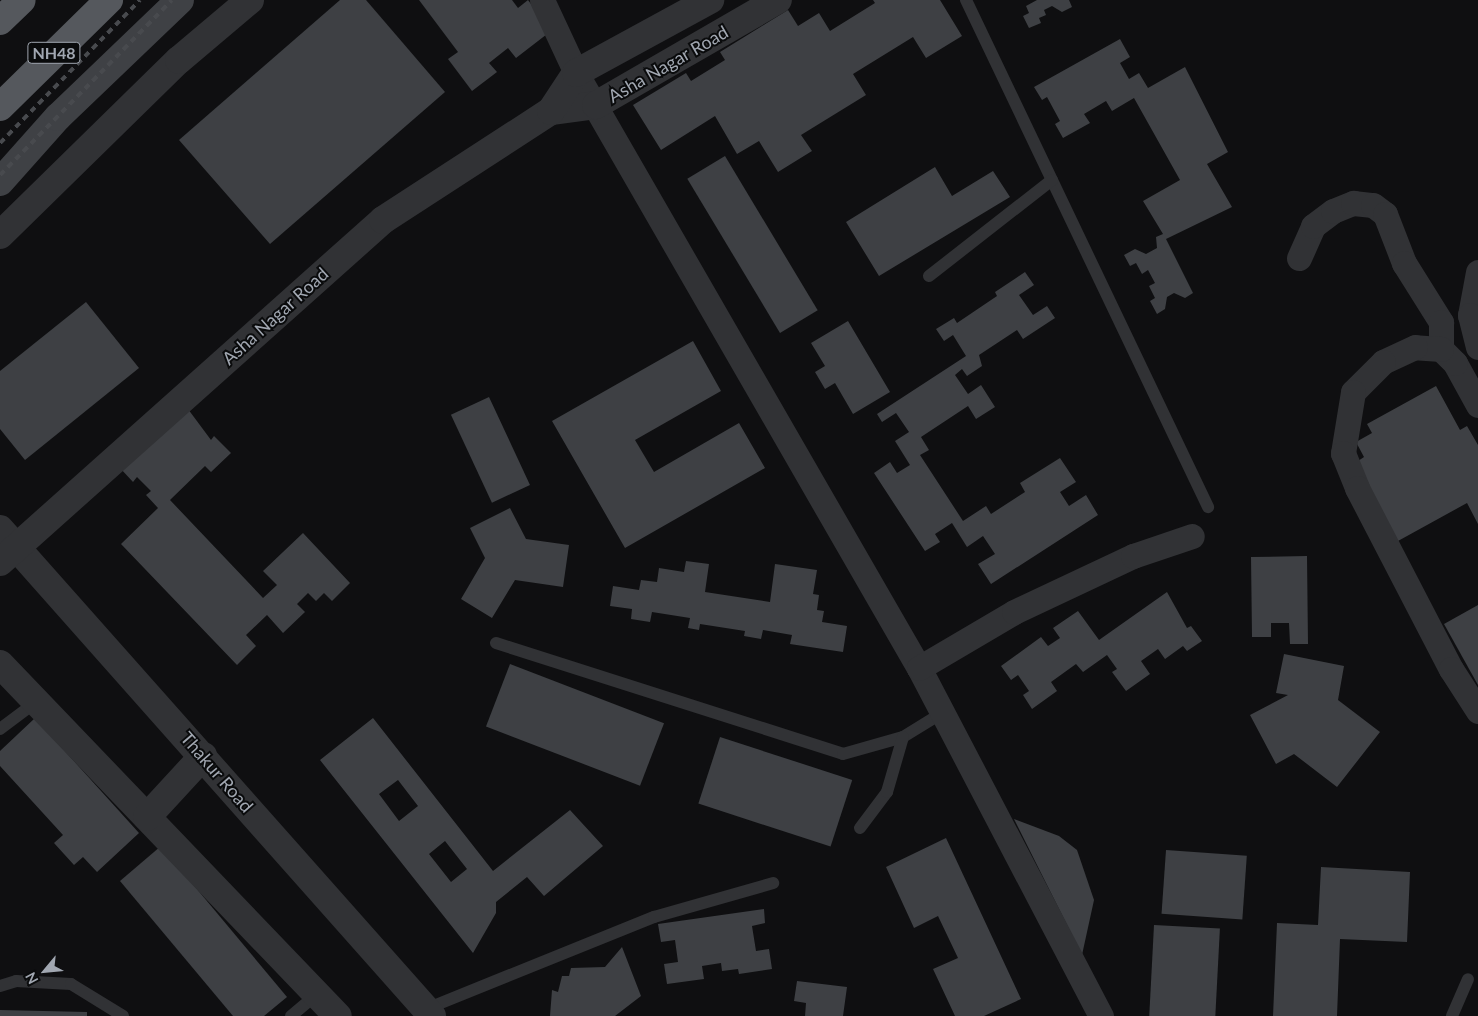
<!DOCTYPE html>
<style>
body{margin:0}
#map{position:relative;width:1478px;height:1016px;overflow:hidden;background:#0f0f11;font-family:Lato,sans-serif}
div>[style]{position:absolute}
.building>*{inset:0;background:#3e4044;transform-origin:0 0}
.service>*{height:12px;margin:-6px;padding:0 6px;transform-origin:6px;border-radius:6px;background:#313235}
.minor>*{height:25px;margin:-12.5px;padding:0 12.5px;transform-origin:12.5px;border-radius:12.5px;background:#313235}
.tertiary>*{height:28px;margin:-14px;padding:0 14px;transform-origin:14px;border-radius:14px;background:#313235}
.secondary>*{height:28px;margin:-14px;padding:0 14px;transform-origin:14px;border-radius:14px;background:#3f4145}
.trunk>*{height:28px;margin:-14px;padding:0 14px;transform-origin:14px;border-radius:14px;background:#55585d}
.rail>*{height:4px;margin-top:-2px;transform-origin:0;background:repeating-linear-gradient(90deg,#484a4e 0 6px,transparent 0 11px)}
span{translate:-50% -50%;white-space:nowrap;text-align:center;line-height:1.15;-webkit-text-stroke:4px #0a0b0c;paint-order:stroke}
.shield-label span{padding:1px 4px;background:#0a0b0c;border:1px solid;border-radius:4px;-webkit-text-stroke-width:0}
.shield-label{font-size:16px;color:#a1a7b1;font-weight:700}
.street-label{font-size:18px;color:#a1a7b1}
.north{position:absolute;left:20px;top:946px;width:50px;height:50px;-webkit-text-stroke:4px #0a0b0c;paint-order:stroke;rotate:242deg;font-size:14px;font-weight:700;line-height:20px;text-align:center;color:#a1a7b1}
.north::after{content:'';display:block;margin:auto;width:18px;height:22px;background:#a1a7b1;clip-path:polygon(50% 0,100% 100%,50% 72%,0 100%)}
</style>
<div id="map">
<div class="building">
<i style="clip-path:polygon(340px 0,366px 0,445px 92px,270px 244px,179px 140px)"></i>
<i style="clip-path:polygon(419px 0,512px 0,518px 8px,528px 0,551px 31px,516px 58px,508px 48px,489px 63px,497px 72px,472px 91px,448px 59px,458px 52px)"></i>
<i style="clip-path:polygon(873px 0,940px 0,962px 36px,926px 58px,913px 37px,853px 74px,866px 95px,801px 135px,812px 151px,778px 172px,759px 141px,737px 154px,715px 116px,661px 150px,633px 105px,686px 73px,691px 81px,725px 60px,720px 52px,788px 10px,798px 26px,819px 13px,830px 31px,875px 3px)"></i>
<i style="clip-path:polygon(1037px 0,1069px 0,1072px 7px,1062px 12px,1052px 6px,1044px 10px,1046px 15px,1039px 18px,1041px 23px,1029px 28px,1023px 16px,1029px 13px,1026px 6px)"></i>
<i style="clip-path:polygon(1120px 39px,1130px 57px,1120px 63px,1129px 79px,1139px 73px,1148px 88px,1185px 67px,1228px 152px,1207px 164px,1232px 207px,1166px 239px,1193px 293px,1185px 298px,1174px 293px,1167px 297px,1165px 309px,1157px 314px,1150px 301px,1155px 298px,1149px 286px,1155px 283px,1148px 270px,1142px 274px,1136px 263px,1130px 266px,1124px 255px,1135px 249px,1146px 254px,1157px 248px,1156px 237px,1163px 234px,1143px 201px,1180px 180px,1134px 98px,1112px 111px,1106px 101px,1084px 114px,1090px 123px,1063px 138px,1055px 124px,1060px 121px,1047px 97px,1042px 100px,1034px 87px)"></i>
<i style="left:725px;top:156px;width:180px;height:44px;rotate:59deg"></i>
<i style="clip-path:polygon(935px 167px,952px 196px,993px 171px,1010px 197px,879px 276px,846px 222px)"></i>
<i style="clip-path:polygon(1025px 272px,1034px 285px,1019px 295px,1033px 315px,1047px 306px,1055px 318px,1023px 339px,1017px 330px,979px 355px,982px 366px,967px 376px,962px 369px,955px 375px,968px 394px,981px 385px,995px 407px,976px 419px,968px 406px,921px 437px,929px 450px,920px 455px,963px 521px,986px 506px,991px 514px,1025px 492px,1020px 483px,1060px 458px,1076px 482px,1060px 492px,1069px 506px,1086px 495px,1098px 515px,991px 584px,978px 564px,995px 554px,983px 536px,967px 547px,952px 523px,935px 534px,940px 542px,925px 551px,874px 473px,890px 462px,897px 473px,910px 465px,895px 441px,909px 432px,896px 413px,882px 422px,877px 414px,966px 356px,953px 335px,944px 341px,936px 329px,954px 318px,957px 323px,997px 296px,995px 292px)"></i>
<i style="clip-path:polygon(86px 302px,139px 368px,25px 460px,0 429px,0 371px)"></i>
<i style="clip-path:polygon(848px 321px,890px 392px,853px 414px,835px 383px,825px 389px,815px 372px,825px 366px,811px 343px)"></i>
<i style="clip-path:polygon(693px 341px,721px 391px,635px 440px,654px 472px,739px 423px,765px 468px,625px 548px,552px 421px)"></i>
<i style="clip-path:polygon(1436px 386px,1460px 430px,1467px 426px,1478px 445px,1478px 524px,1467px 503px,1398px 541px,1355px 463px,1364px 457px,1356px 442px,1372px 433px,1367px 424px)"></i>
<i style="left:489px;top:397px;width:97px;height:42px;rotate:65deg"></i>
<i style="clip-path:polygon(185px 405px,211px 440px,214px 436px,231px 453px,211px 472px,205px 466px,170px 500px,263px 598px,277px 585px,263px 571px,303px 533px,350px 583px,332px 601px,324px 593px,316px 601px,308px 593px,297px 604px,305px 612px,283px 633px,267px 615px,246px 635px,256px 646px,237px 665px,121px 544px,158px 508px,146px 495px,151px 491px,137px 477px,133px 482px,120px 468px)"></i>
<i style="clip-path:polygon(510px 508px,526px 539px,569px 545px,563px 587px,515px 580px,492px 618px,461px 599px,485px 558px,470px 528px)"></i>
<i style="clip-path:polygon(1307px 556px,1308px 644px,1290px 644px,1289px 623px,1271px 623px,1271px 637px,1252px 637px,1251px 557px)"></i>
<i style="clip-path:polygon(686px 561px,709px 564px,705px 592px,770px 602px,775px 564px,817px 570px,813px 594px,819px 595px,817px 610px,824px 611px,822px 622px,847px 626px,843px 652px,790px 644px,792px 635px,763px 630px,761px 639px,744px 636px,745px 631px,700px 624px,699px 630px,688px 628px,690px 618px,652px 612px,650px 622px,631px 619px,632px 609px,610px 606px,613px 586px,639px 590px,641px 580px,657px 582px,659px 568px,684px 572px)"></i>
<i style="clip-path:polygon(1167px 592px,1187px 628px,1191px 626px,1202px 641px,1187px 651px,1183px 646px,1165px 659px,1158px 649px,1141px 661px,1150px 674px,1126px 691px,1112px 672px,1117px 669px,1107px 655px,1083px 672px,1076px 664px,1051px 682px,1057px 691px,1032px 709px,1023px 695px,1029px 691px,1018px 675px,1011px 680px,1001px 666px,1041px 637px,1048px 646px,1060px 638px,1053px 628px,1078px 611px,1099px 640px)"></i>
<i style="clip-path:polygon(1478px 605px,1478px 685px,1444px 624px)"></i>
<i style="clip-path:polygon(1284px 654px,1344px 666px,1338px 700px,1380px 732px,1337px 787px,1294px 754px,1276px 764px,1250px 715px,1288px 695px,1276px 693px)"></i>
<i style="left:510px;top:664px;width:165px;height:67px;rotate:21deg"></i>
<i style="clip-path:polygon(35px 718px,139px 833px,97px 872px,83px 857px,74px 865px,54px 843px,63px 835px,0 766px,0 751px)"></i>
<i style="clip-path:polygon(evenodd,373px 718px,493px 871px,570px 810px,603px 846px,544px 896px,527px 877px,496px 902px,496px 913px,473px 953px,320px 760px,373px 718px,398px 780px,418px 806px,399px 821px,379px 794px,398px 780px,373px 718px,445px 841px,467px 869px,451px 882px,429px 854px,445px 841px)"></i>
<i style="left:720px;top:737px;width:139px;height:70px;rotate:18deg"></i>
<i style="clip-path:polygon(1014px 819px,1059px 836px,1077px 850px,1094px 900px,1082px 955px)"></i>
<i style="clip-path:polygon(946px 838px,1021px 999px,984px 1016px,955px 1016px,933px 969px,958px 958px,938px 916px,914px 928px,886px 867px)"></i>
<i style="clip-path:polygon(161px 846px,287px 997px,264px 1016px,233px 1016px,120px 881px)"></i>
<i style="left:1166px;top:850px;width:81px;height:64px;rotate:4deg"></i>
<i style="clip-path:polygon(1321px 867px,1410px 872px,1407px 942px,1340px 939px,1337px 1016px,1273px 1016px,1277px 923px,1318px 925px)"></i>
<i style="clip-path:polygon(764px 909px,765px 923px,752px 926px,756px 951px,769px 949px,772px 969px,739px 974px,738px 969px,722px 971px,721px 963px,702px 966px,704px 979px,667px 984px,664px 964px,678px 962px,675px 940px,661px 942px,658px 924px)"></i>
<i style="left:1154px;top:925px;width:66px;height:91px;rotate:3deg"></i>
<i style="clip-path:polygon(622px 947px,641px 996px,615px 1016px,550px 1016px,552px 990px,558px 992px,562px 976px,569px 976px,571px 968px,605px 967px)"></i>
<i style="clip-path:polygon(797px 981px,847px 987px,843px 1016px,805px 1016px,806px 1003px,794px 1001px)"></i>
<i style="clip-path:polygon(0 1010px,87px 1012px,87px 1016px,0 1016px)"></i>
</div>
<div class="service">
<i style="left:966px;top:0;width:562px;rotate:64.48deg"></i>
<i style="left:929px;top:276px;width:156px;rotate:-38deg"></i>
<i style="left:496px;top:643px;width:364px;rotate:17.7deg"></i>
<i style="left:843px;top:754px;width:62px;rotate:-15.8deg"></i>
<i style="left:903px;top:737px;width:46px;rotate:-31.6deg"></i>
<i style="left:0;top:729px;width:45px;rotate:-36.9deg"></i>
<i style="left:860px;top:828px;width:45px;rotate:-53.1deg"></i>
<i style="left:887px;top:792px;width:57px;rotate:-73.8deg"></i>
<i style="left:0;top:986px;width:17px;rotate:-17deg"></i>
<i style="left:16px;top:981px;width:55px;rotate:3.1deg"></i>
<i style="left:71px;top:984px;width:61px;rotate:31.6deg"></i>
<i style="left:426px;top:1009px;width:246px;rotate:-22deg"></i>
<i style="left:654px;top:917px;width:124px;rotate:-15.9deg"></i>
<i style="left:291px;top:1016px;width:34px;rotate:-40deg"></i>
<i style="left:1452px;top:1016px;width:40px;rotate:-66.6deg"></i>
</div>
<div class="minor">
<i style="left:542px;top:0;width:81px;rotate:65deg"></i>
<i style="left:576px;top:73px;width:687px;rotate:60.04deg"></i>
<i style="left:919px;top:668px;width:393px;rotate:62.4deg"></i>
<i style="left:1299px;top:258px;width:35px;rotate:-66deg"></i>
<i style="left:1313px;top:226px;width:25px;rotate:-37deg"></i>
<i style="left:1333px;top:211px;width:22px;rotate:-22deg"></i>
<i style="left:1353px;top:203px;width:20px;rotate:6deg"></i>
<i style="left:1373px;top:205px;width:15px;rotate:37deg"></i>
<i style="left:1385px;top:214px;width:53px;rotate:68.8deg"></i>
<i style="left:1404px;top:263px;width:70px;rotate:57.9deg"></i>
<i style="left:1441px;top:322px;width:27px;rotate:90deg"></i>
<i style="left:1478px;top:272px;width:44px;rotate:100.5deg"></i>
<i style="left:1470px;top:315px;width:33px;rotate:76deg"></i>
<i style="left:1478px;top:405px;width:48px;rotate:-118.7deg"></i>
<i style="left:1455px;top:363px;width:20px;rotate:-135deg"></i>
<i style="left:1441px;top:349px;width:26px;rotate:-176deg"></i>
<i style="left:1415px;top:347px;width:35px;rotate:155deg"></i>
<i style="left:1383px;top:362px;width:42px;rotate:135deg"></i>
<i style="left:1353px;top:392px;width:62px;rotate:99.3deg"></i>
<i style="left:1343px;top:453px;width:38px;rotate:68deg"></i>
<i style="left:1357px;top:488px;width:204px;rotate:62.6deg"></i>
<i style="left:1451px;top:669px;width:50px;rotate:57.3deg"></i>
<i style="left:919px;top:668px;width:110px;rotate:-30.5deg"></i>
<i style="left:1014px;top:612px;width:132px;rotate:-25.2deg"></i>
<i style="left:1133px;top:556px;width:62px;rotate:-18.7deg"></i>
</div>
<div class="tertiary">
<i style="left:551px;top:111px;width:45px;rotate:-7.6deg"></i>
<i style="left:596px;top:105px;width:210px;rotate:-30deg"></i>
<i style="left:0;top:235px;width:250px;rotate:-44.4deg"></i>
<i style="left:179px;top:60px;width:93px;rotate:-40.2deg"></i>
<i style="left:0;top:529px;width:651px;rotate:48.42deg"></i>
<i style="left:0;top:562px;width:513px;rotate:-41.76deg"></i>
<i style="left:383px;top:220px;width:200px;rotate:-33deg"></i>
<i style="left:551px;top:111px;width:45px;rotate:-56.7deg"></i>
<i style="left:576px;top:73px;width:153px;rotate:-28.6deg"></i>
<i style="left:0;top:664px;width:488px;rotate:46.2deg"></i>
<i style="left:147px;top:817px;width:83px;rotate:-47.4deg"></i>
</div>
<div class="secondary">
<i style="left:0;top:182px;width:87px;rotate:-48.3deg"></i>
<i style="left:58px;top:117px;width:169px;rotate:-43.8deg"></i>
</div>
<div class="trunk">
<i style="left:0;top:21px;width:30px;rotate:-44deg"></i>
<i style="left:0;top:107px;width:153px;rotate:-44.5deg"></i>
</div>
<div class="rail">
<i style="left:0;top:143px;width:200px;rotate:-45.6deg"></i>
<i style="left:0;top:175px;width:245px;rotate:-45.5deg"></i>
</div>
<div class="shield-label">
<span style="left:54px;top:53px">NH48</span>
</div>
<div class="street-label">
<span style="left:668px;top:64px;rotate:-30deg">Asha Nagar Road</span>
<span style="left:275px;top:316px;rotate:-42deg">Asha Nagar Road</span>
<span style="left:217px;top:772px;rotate:49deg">Thakur Road</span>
</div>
<div class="north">N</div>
</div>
